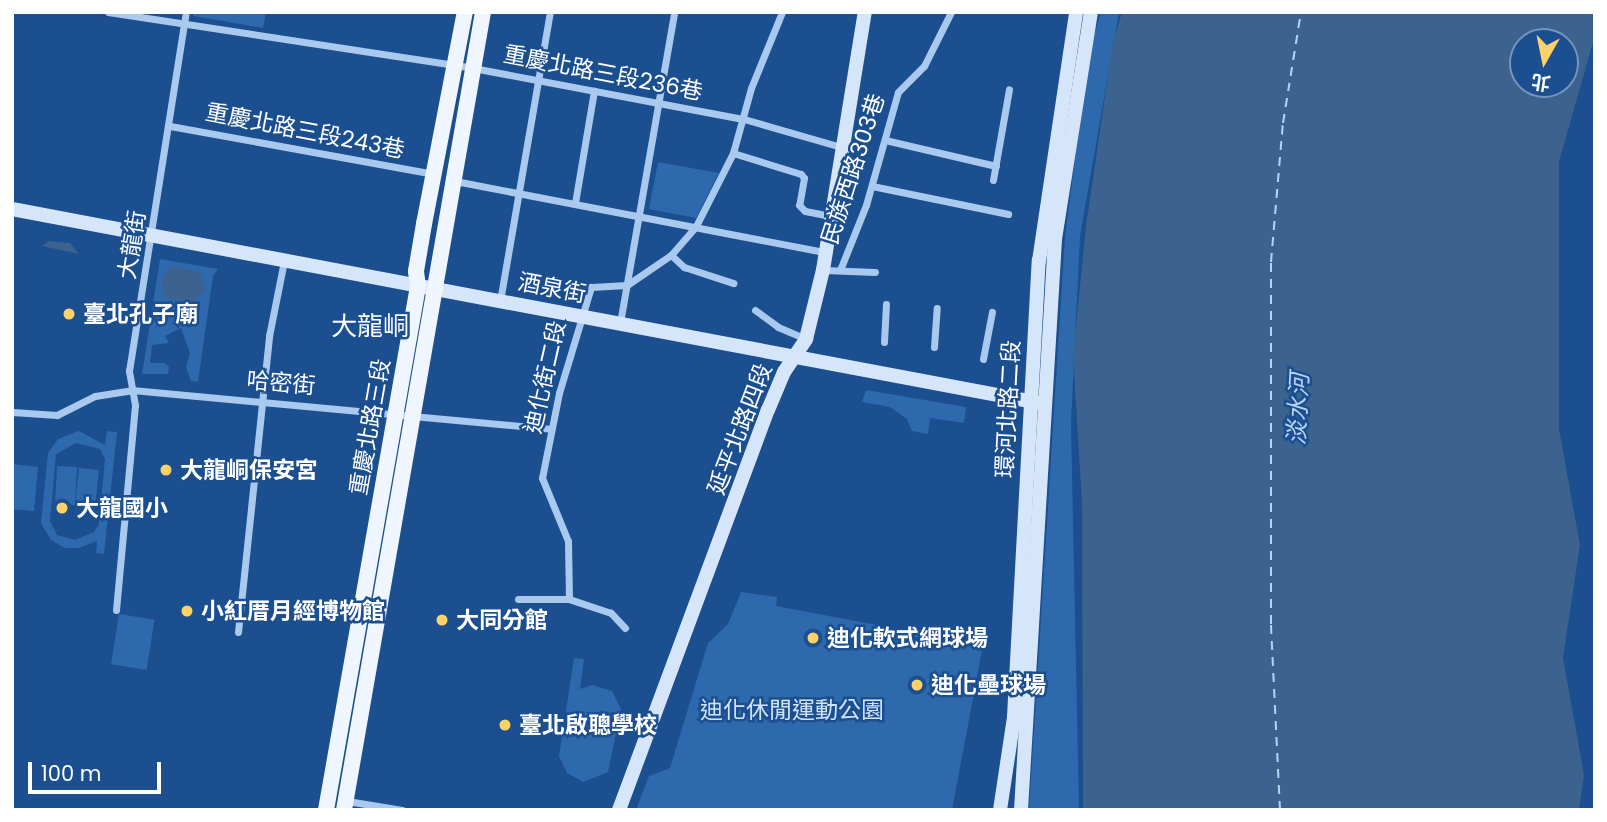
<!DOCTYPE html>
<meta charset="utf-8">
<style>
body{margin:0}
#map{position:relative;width:1607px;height:822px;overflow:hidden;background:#1b4f8f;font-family:Poppins,"Noto Sans TC",sans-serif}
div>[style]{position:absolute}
.green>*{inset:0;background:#2e69ad;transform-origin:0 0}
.water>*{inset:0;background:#3c6290}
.ferry>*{height:2px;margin-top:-1px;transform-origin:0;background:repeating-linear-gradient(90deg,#b5d3f5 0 9px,transparent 0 16px)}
.street>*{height:7px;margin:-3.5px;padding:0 3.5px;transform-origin:3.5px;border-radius:3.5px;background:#a9c9ee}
.secondary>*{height:14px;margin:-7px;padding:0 7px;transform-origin:7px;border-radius:7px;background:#d6e6fa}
.primary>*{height:16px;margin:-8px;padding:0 8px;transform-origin:8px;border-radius:8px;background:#f0f6ff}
.dots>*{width:19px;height:19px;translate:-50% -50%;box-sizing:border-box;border:4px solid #1b4f8f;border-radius:50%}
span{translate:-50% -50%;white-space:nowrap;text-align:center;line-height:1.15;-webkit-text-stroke:5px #1b4f8f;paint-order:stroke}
.street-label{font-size:23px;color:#fff}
.poi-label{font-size:23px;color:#fff;font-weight:700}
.left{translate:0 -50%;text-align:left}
.park-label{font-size:23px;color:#cfe3fa}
.water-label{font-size:24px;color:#b5d3f5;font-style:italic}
.quarter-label{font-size:26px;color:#fff}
.frame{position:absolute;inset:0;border:14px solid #fff;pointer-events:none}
.north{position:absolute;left:1509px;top:28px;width:70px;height:70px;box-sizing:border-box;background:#1b4f8f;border:2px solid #7695bc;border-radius:50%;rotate:189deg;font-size:19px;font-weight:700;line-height:28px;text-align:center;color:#fff}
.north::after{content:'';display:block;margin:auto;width:24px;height:32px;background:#ffd166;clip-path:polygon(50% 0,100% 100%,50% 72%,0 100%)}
.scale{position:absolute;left:28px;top:762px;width:133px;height:32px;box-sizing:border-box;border:4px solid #fff;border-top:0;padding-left:9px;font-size:21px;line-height:24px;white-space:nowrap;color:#fff;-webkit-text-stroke:5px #1b4f8f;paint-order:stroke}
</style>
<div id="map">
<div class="green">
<i style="clip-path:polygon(193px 12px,266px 12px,263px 28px,193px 16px)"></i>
<i style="clip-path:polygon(1101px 12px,1119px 12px,1080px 236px,1071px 423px,1079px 810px,1029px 810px,1065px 236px,1089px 53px)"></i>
<i style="clip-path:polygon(658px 162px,719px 173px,696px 218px,649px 209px)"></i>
<i style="clip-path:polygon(160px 259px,218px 269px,213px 276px,198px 382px,191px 381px,186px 367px,190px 353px,181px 328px,165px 336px,169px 343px,152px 345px,150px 363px,164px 363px,169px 367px,168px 374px,142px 374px)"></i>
<i style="clip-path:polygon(866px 390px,966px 407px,964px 423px,930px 418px,928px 434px,912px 431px,907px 419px,890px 407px,862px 402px)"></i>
<i style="clip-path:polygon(evenodd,79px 431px,105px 445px,107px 431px,117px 432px,104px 554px,96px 553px,97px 541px,79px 548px,65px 548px,51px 540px,41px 523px,48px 453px,58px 439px,79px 431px,76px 443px,100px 449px,105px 459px,99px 524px,94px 532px,75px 540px,57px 535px,50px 521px,56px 454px,76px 443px)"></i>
<i style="clip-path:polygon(12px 464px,38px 467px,34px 511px,12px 509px)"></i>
<i style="left:57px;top:466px;width:20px;height:38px;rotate:3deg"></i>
<i style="left:79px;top:468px;width:20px;height:39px;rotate:6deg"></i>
<i style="clip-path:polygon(741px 592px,777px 597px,776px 606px,983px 645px,952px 810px,636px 810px,649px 776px,670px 768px,708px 643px,728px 624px)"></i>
<i style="left:119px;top:614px;width:36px;height:51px;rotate:9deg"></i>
<i style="clip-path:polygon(574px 658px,584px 659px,580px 689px,592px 685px,612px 691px,621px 709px,608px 772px,583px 782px,567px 773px,559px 756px)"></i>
</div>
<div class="water">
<i style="clip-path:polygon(evenodd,1122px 12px,1595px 12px,1595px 35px,1559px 162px,1559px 429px,1580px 545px,1563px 658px,1584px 775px,1579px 810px,1083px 810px,1082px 502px,1073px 356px,1086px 226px,1113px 42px,1122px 12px,1523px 42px,1565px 42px,1565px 84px,1523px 84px,1523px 42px)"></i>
<i style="clip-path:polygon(49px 241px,70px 243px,79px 254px,42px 246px)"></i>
<i style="clip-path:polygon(172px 266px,200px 272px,205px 290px,191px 303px,164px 297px,162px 280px)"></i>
</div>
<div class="ferry">
<i style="left:1280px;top:810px;width:186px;rotate:-92.8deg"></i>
<i style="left:1271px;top:624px;width:362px;rotate:-90deg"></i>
<i style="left:1271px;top:262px;width:140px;rotate:-85.1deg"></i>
<i style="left:1283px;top:123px;width:112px;rotate:-80.8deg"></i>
</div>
<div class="street">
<i style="left:108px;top:12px;width:369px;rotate:8.7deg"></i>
<i style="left:473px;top:68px;width:276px;rotate:10.7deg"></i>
<i style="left:744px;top:119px;width:101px;rotate:16.1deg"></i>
<i style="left:170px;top:126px;width:267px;rotate:10.3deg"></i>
<i style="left:885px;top:140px;width:114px;rotate:13.2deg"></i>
<i style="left:733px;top:153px;width:71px;rotate:17.2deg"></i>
<i style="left:801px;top:174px;width:5px;rotate:53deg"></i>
<i style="left:804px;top:178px;width:27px;rotate:100deg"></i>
<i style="left:799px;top:205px;width:8px;rotate:45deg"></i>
<i style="left:805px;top:211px;width:26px;rotate:11deg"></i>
<i style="left:993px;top:180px;width:92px;rotate:-80deg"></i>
<i style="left:455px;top:181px;width:377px;rotate:10.9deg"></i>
<i style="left:872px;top:186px;width:139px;rotate:11.6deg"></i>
<i style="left:575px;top:203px;width:114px;rotate:-80.4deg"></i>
<i style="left:671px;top:255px;width:18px;rotate:43deg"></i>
<i style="left:684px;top:267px;width:52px;rotate:18.1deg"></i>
<i style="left:824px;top:270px;width:51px;rotate:2.2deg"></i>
<i style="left:840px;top:270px;width:70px;rotate:-68.2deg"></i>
<i style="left:866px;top:205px;width:117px;rotate:-74.2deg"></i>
<i style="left:898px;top:92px;width:37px;rotate:-45deg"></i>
<i style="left:924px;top:66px;width:60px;rotate:-63.4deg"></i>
<i style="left:500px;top:301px;width:293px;rotate:-80.2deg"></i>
<i style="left:755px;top:310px;width:29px;rotate:36deg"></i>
<i style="left:778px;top:327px;width:30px;rotate:23deg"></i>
<i style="left:620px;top:323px;width:316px;rotate:-80.1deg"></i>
<i style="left:884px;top:342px;width:38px;rotate:-87deg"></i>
<i style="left:934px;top:347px;width:39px;rotate:-86deg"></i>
<i style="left:983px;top:359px;width:48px;rotate:-79.2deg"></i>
<i style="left:12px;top:412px;width:45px;rotate:3.8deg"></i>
<i style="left:57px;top:415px;width:42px;rotate:-26.6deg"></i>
<i style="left:95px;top:396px;width:37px;rotate:-9deg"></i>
<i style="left:132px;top:390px;width:421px;rotate:5.3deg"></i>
<i style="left:518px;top:599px;width:51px"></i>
<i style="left:116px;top:610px;width:206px;rotate:-84.7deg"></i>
<i style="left:135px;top:405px;width:35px;rotate:-100deg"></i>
<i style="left:129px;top:371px;width:363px;rotate:-81deg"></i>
<i style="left:625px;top:628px;width:21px;rotate:-133deg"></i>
<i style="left:611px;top:613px;width:44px;rotate:-161.6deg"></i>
<i style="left:569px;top:599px;width:58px;rotate:-91deg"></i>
<i style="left:568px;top:541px;width:68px;rotate:-112.4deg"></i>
<i style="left:542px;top:478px;width:87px;rotate:-78.7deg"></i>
<i style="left:559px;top:393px;width:111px;rotate:-73.2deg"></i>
<i style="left:591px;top:287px;width:36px;rotate:-3deg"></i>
<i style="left:627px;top:285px;width:53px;rotate:-34.3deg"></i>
<i style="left:671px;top:255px;width:38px;rotate:-49deg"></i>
<i style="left:696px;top:226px;width:82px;rotate:-63.1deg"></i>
<i style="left:733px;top:153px;width:67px;rotate:-74.5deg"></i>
<i style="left:751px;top:88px;width:82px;rotate:-67.8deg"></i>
<i style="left:238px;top:632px;width:298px;rotate:-84deg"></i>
<i style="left:269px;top:336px;width:76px;rotate:-78.7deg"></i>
<i style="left:347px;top:801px;width:56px;rotate:9.3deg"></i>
</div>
<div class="secondary">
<i style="left:12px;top:209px;width:1051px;rotate:10.69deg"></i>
<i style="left:619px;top:810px;width:427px;rotate:-69.6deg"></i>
<i style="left:768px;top:410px;width:41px;rotate:-67.2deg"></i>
<i style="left:784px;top:372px;width:40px;rotate:-56deg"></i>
<i style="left:806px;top:339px;width:71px;rotate:-76.2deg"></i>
<i style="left:823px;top:270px;width:261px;rotate:-80.8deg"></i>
<i style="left:1000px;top:810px;width:94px;rotate:-81.4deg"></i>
<i style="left:1014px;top:717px;width:457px;rotate:-86.9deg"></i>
<i style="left:1039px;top:261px;width:252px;rotate:-81.5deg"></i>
<i style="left:1021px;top:810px;width:572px;rotate:-86.59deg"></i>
<i style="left:1055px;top:239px;width:230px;rotate:-81deg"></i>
</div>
<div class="primary">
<i style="left:326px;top:810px;width:532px;rotate:-80.04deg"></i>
<i style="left:418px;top:286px;width:15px;rotate:-98deg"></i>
<i style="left:416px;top:271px;width:48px;rotate:-80.3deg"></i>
<i style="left:424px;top:224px;width:216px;rotate:-79.1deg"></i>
<i style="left:344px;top:810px;width:810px;rotate:-80.12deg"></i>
</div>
<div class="dots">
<i style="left:69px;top:314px;background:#ffd166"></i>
<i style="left:166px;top:470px;background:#ffd166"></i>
<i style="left:62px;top:508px;background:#ffd166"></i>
<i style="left:187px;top:611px;background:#ffd166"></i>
<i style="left:442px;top:620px;background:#ffd166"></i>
<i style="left:813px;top:638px;background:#ffd166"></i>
<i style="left:917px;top:685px;background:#ffd166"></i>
<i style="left:505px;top:725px;background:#ffd166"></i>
</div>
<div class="street-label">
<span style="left:603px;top:73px;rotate:11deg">重慶北路三段236巷</span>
<span style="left:305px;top:131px;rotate:11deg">重慶北路三段243巷</span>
<span style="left:853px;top:169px;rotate:-72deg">民族西路303巷</span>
<span style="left:132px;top:245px;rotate:-81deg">大龍街</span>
<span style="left:552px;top:288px;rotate:11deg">酒泉街</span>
<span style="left:545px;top:377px;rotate:-77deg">迪化街二段</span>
<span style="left:281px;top:383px;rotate:5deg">哈密街</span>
<span style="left:1008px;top:409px;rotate:-87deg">環河北路二段</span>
<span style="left:370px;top:427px;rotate:-80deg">重慶北路三段</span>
<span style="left:740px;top:429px;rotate:-69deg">延平北路四段</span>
</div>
<div class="poi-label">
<span class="left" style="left:83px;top:314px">臺北孔子廟</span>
<span class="left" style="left:180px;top:470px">大龍峒保安宮</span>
<span class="left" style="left:76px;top:508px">大龍國小</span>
<span class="left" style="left:201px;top:611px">小紅厝月經博物館</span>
<span class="left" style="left:456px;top:620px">大同分館</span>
<span class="left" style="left:827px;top:638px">迪化軟式網球場</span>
<span class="left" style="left:931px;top:685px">迪化壘球場</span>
<span class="left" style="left:519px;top:725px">臺北啟聰學校</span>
</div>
<div class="park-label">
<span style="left:792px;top:710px">迪化休閒運動公園</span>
</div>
<div class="water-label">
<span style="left:1298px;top:409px;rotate:-87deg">淡水河</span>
</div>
<div class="quarter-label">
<span style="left:370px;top:327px">大龍峒</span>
</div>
<div class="frame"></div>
<div class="north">北</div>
<div class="scale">100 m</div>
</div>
